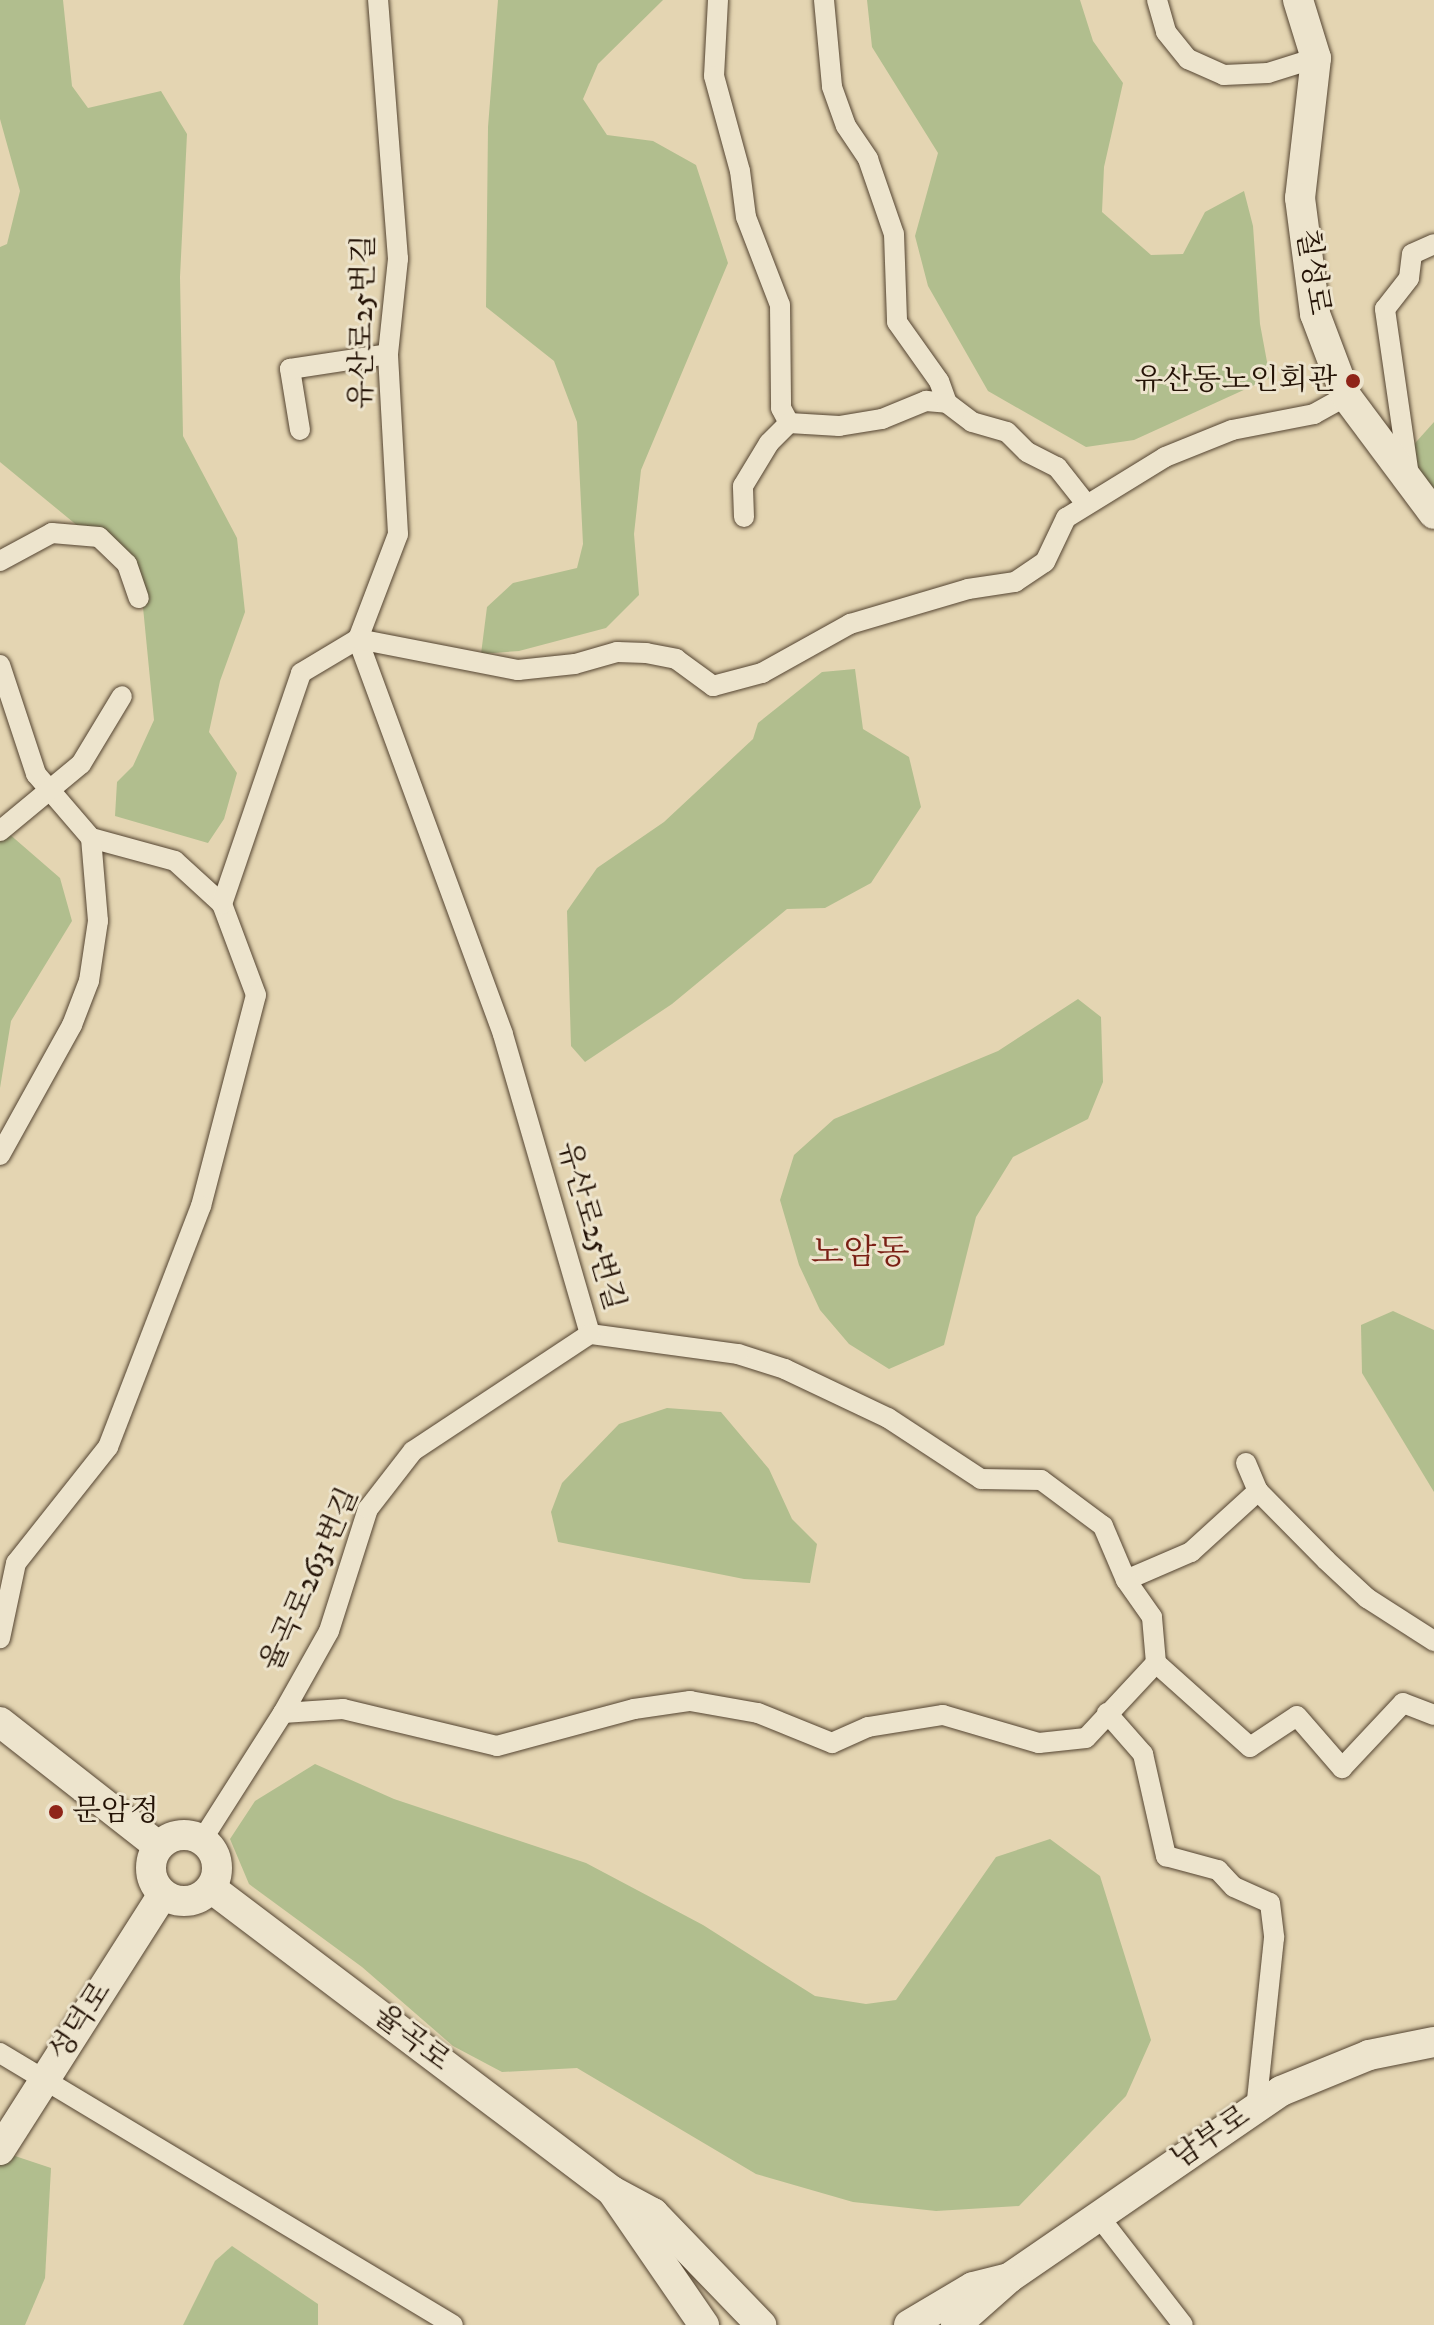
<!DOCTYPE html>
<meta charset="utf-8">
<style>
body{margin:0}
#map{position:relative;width:1434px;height:2325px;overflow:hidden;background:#e4d5b2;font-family:"IM FELL DW Pica","Noto Serif KR",serif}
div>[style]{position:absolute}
.green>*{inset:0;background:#b1be8e}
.roads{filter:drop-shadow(0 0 2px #544431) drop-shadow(0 0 2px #544431)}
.street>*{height:20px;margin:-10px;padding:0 10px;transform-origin:10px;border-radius:10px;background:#ede4cd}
.secondary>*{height:30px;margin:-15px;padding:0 15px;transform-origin:15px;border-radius:15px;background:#ede4cd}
.secondary>.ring{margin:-15px;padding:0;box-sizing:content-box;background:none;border:30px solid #ede4cd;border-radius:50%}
.dots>*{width:22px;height:22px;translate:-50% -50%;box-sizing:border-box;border:4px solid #ede4cd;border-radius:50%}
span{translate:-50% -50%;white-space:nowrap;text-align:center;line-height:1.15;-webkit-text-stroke:6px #ede4cd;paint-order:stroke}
.street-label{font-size:30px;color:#241306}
.poi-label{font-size:30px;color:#241306}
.right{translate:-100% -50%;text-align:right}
.left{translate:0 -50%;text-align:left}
.quarter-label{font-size:34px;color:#7a1f14}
</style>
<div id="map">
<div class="green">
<i style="clip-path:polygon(0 0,63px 0,72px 86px,88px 108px,161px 91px,187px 134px,180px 277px,183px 436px,237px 538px,245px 612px,220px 681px,209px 732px,237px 773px,224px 819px,208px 843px,115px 816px,117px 782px,133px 766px,154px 720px,142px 597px,118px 559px,0 462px,0 247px,7px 244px,20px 191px,0 119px)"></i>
<i style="clip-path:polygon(498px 0,663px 0,598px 64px,583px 99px,607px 135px,653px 141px,696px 165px,728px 263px,641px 470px,634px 534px,639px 595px,606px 628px,519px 651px,481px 654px,487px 607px,513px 583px,577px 568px,583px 544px,577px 422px,554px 361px,486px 307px,488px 127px)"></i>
<i style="clip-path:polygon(867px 0,1080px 0,1093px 41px,1123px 83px,1104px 167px,1102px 212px,1151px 255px,1183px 254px,1205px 212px,1244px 191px,1253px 226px,1260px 324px,1270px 378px,1134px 440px,1086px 447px,988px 391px,928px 286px,915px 236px,938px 153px,872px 47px)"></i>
<i style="clip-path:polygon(1434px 422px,1434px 505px,1408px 451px)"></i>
<i style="clip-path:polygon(855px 669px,863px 729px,909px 757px,921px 807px,871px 883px,825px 908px,787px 909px,672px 1004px,585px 1062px,571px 1046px,567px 911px,597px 868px,664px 822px,753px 739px,758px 723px,822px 672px)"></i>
<i style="clip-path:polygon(0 826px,60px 878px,72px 921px,11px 1021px,0 1088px)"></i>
<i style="clip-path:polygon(1078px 999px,1101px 1017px,1103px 1082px,1088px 1119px,1013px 1157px,976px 1217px,944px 1345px,889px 1369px,849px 1344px,820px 1310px,799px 1265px,780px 1200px,794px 1155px,834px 1119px,998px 1051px)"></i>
<i style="clip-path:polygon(1393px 1311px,1434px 1330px,1434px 1492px,1362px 1373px,1361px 1325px)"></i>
<i style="clip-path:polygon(667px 1408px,721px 1412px,769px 1469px,792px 1519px,817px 1544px,810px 1583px,744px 1579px,558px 1542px,551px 1512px,562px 1483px,619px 1424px)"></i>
<i style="clip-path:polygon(315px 1764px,394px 1799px,586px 1863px,703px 1925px,815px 1996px,866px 2004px,896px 2000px,996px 1857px,1050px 1839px,1100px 1876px,1151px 2040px,1126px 2096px,1019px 2206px,936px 2211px,853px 2202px,756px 2174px,577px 2068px,502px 2072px,453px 2046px,362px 1967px,249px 1884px,230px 1839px,255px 1801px)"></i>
<i style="clip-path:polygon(0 2151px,51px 2168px,45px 2278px,25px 2325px,0 2325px)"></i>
<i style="clip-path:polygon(232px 2246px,318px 2304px,318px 2325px,183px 2325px,215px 2261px)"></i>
</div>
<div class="roads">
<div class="street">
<i style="left:718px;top:0;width:76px;rotate:93deg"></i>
<i style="left:714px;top:76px;width:98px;rotate:74.7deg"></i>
<i style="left:740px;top:171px;width:46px;rotate:82.6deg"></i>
<i style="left:746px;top:217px;width:94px;rotate:68.9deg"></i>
<i style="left:780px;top:305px;width:103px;rotate:89.4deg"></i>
<i style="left:781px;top:408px;width:17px;rotate:62deg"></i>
<i style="left:789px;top:423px;width:50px;rotate:3.4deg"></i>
<i style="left:839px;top:426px;width:44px;rotate:-9.2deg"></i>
<i style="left:882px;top:419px;width:48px;rotate:-22.2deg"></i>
<i style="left:926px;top:401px;width:21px;rotate:5deg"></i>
<i style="left:824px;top:0;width:87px;rotate:84.7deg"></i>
<i style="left:832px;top:87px;width:41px;rotate:70.3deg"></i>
<i style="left:846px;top:126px;width:40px;rotate:56deg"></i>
<i style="left:868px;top:159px;width:79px;rotate:70.9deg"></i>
<i style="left:894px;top:234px;width:88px;rotate:88deg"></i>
<i style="left:897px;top:322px;width:72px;rotate:54.6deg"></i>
<i style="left:939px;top:381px;width:23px;rotate:70deg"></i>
<i style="left:947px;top:403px;width:31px;rotate:37deg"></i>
<i style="left:972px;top:422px;width:36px;rotate:16deg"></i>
<i style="left:1007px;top:432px;width:28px;rotate:45deg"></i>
<i style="left:1027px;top:452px;width:34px;rotate:27deg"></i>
<i style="left:1057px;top:467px;width:48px;rotate:51.7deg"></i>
<i style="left:1157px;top:0;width:33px;rotate:74deg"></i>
<i style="left:1166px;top:32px;width:35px;rotate:51deg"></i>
<i style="left:1188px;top:59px;width:39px;rotate:24deg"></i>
<i style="left:1224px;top:75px;width:44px;rotate:-2.6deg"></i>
<i style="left:1268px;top:73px;width:50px;rotate:-17.4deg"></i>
<i style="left:300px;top:430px;width:62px;rotate:-99.3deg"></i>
<i style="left:290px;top:369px;width:99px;rotate:-8.7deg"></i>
<i style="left:1409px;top:476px;width:169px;rotate:-98.2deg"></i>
<i style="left:1385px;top:309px;width:39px;rotate:-52deg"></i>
<i style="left:1409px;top:278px;width:24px;rotate:-83deg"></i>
<i style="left:1412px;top:254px;width:24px;rotate:-24deg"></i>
<i style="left:744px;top:517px;width:31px;rotate:-92deg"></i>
<i style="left:743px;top:486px;width:50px;rotate:-58.8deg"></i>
<i style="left:769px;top:443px;width:28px;rotate:-45deg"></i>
<i style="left:0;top:561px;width:59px;rotate:-28.3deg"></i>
<i style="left:52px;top:533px;width:47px;rotate:4.9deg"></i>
<i style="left:99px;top:537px;width:39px;rotate:44deg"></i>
<i style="left:127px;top:564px;width:36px;rotate:71deg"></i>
<i style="left:0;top:665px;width:115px;rotate:71.7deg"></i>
<i style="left:36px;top:774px;width:84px;rotate:49.3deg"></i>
<i style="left:91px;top:838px;width:87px;rotate:15.3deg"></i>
<i style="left:175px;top:861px;width:64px;rotate:42.5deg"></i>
<i style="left:222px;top:904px;width:97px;rotate:69.5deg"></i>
<i style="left:256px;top:995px;width:218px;rotate:104.6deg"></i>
<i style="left:201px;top:1206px;width:258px;rotate:111.1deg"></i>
<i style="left:108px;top:1447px;width:148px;rotate:128.4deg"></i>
<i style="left:16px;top:1563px;width:77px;rotate:102deg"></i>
<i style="left:0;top:831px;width:105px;rotate:-39.6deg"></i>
<i style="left:81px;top:764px;width:79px;rotate:-58.9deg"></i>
<i style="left:222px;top:904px;width:244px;rotate:-71.1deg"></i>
<i style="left:301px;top:673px;width:66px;rotate:-30.8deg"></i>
<i style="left:358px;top:639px;width:112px;rotate:-69.1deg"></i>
<i style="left:398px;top:534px;width:180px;rotate:-93.2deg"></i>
<i style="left:388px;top:354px;width:96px;rotate:-84deg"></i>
<i style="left:398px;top:259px;width:260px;rotate:-94.4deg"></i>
<i style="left:0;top:1155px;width:149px;rotate:-61deg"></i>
<i style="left:72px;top:1025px;width:47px;rotate:-68.9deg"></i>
<i style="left:89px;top:981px;width:61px;rotate:-81.5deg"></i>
<i style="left:98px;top:921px;width:83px;rotate:-94.8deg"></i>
<i style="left:590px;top:1334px;width:312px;rotate:-106.2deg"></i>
<i style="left:503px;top:1034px;width:421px;rotate:-110.2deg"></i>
<i style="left:358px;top:639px;width:163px;rotate:11deg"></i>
<i style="left:518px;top:670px;width:57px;rotate:-6deg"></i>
<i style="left:575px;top:664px;width:44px;rotate:-15.9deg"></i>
<i style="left:617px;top:652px;width:29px;rotate:2deg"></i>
<i style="left:646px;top:653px;width:31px;rotate:11deg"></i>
<i style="left:676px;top:659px;width:46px;rotate:36.1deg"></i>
<i style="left:713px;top:686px;width:51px;rotate:-14.9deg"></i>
<i style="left:762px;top:673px;width:101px;rotate:-29.1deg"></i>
<i style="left:850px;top:624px;width:123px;rotate:-16.5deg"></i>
<i style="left:968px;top:589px;width:48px;rotate:-8.5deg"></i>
<i style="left:1015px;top:582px;width:36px;rotate:-34deg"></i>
<i style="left:1045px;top:562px;width:49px;rotate:-64.5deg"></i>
<i style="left:1066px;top:518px;width:116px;rotate:-31.6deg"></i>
<i style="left:1165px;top:457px;width:72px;rotate:-21.9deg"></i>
<i style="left:1232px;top:430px;width:84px;rotate:-11deg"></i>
<i style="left:1314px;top:414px;width:37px;rotate:-29deg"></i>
<i style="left:1246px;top:1463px;width:30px;rotate:67deg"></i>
<i style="left:1258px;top:1491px;width:97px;rotate:45.4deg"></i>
<i style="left:1326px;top:1560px;width:56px;rotate:42.8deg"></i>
<i style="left:1367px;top:1598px;width:80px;rotate:32.7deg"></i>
<i style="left:1126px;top:1580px;width:71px;rotate:-23.3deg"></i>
<i style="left:1191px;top:1552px;width:91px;rotate:-42.3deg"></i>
<i style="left:1156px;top:1663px;width:126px;rotate:41.8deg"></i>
<i style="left:1250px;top:1747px;width:56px;rotate:-33.4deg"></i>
<i style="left:1297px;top:1716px;width:69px;rotate:49.1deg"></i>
<i style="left:1342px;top:1768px;width:89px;rotate:-46.8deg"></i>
<i style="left:1403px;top:1703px;width:33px;rotate:21deg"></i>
<i style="left:283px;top:1713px;width:60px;rotate:-3.8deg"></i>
<i style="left:343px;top:1709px;width:158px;rotate:13.5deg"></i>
<i style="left:497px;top:1746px;width:142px;rotate:-15.1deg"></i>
<i style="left:634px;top:1709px;width:57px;rotate:-8.1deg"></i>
<i style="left:690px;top:1701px;width:69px;rotate:10deg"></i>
<i style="left:758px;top:1713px;width:80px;rotate:22.1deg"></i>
<i style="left:832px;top:1743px;width:39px;rotate:-24deg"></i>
<i style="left:868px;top:1727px;width:76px;rotate:-9.1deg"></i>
<i style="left:943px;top:1715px;width:100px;rotate:16.3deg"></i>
<i style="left:1039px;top:1743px;width:47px;rotate:-6.1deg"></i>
<i style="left:1086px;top:1738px;width:103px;rotate:-47deg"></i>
<i style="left:1156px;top:1663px;width:46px;rotate:-95deg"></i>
<i style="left:1152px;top:1617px;width:45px;rotate:-125.1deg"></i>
<i style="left:1126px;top:1580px;width:59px;rotate:-113.1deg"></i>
<i style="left:1103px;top:1526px;width:77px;rotate:-143.4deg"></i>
<i style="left:1041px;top:1480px;width:60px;rotate:-179deg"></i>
<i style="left:981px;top:1479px;width:111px;rotate:-146.7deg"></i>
<i style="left:888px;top:1418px;width:114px;rotate:-154.6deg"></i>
<i style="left:785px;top:1369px;width:49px;rotate:-162.3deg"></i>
<i style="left:738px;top:1354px;width:149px;rotate:-172.3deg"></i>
<i style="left:1107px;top:1713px;width:55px;rotate:48.7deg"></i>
<i style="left:1143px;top:1754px;width:105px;rotate:77.3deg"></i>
<i style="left:1166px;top:1856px;width:54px;rotate:15.1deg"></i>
<i style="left:1218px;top:1870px;width:23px;rotate:47deg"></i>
<i style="left:1234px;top:1887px;width:39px;rotate:24deg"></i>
<i style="left:1270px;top:1903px;width:35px;rotate:83deg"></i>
<i style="left:1274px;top:1938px;width:171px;rotate:96deg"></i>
<i style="left:202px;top:1840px;width:151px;rotate:-57.5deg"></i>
<i style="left:283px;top:1713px;width:94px;rotate:-60.7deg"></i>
<i style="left:329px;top:1631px;width:128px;rotate:-72.3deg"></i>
<i style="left:368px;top:1509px;width:73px;rotate:-52.2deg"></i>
<i style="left:413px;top:1451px;width:212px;rotate:-33.5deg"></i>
<i style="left:0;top:2053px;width:528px;rotate:30.98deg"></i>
<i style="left:1100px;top:2218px;width:135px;rotate:52.2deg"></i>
</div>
<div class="secondary">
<i style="left:1298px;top:0;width:61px;rotate:72.8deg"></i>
<i style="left:1316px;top:58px;width:141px;rotate:96.5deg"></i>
<i style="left:1300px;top:198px;width:117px;rotate:82.6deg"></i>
<i style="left:1315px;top:314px;width:88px;rotate:69.3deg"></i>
<i style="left:1346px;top:396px;width:147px;rotate:53.3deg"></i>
<i style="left:0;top:1722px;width:201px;rotate:38.1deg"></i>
<i class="ring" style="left:151px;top:1835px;width:36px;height:36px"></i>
<i style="left:211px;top:1888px;width:503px;rotate:37.08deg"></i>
<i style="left:0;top:2150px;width:303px;rotate:-57.5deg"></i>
<i style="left:1009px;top:2278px;width:330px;rotate:-34.5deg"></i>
<i style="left:1281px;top:2091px;width:95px;rotate:-22.2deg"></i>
<i style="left:1369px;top:2055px;width:66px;rotate:-11.3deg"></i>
<i style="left:704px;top:2325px;width:163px;rotate:-124.5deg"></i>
<i style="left:612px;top:2191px;width:47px;rotate:28.2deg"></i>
<i style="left:653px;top:2213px;width:156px;rotate:46deg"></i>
<i style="left:909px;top:2325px;width:74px;rotate:-30.7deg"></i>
<i style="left:973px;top:2287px;width:37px;rotate:-14deg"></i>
<i style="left:1009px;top:2278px;width:71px;rotate:138.4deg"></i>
</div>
</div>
<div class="dots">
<i style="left:1353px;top:381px;background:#8f2418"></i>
<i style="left:56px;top:1812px;background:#8f2418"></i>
</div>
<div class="street-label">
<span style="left:1312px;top:272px;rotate:81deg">칠성로</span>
<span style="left:364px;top:322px;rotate:-89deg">유산로25번길</span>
<span style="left:590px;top:1226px;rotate:74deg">유산로25번길</span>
<span style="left:311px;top:1580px;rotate:-66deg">율곡로2631번길</span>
<span style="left:81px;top:2022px;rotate:-57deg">성덕로</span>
<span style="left:411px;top:2039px;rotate:37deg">율곡로</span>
<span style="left:1211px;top:2138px;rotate:-34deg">남부로</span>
</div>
<div class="poi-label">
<span class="right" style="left:1337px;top:381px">유산동노인회관</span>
<span class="left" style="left:72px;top:1812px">문암정</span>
</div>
<div class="quarter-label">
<span style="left:860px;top:1254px">노암동</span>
</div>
</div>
